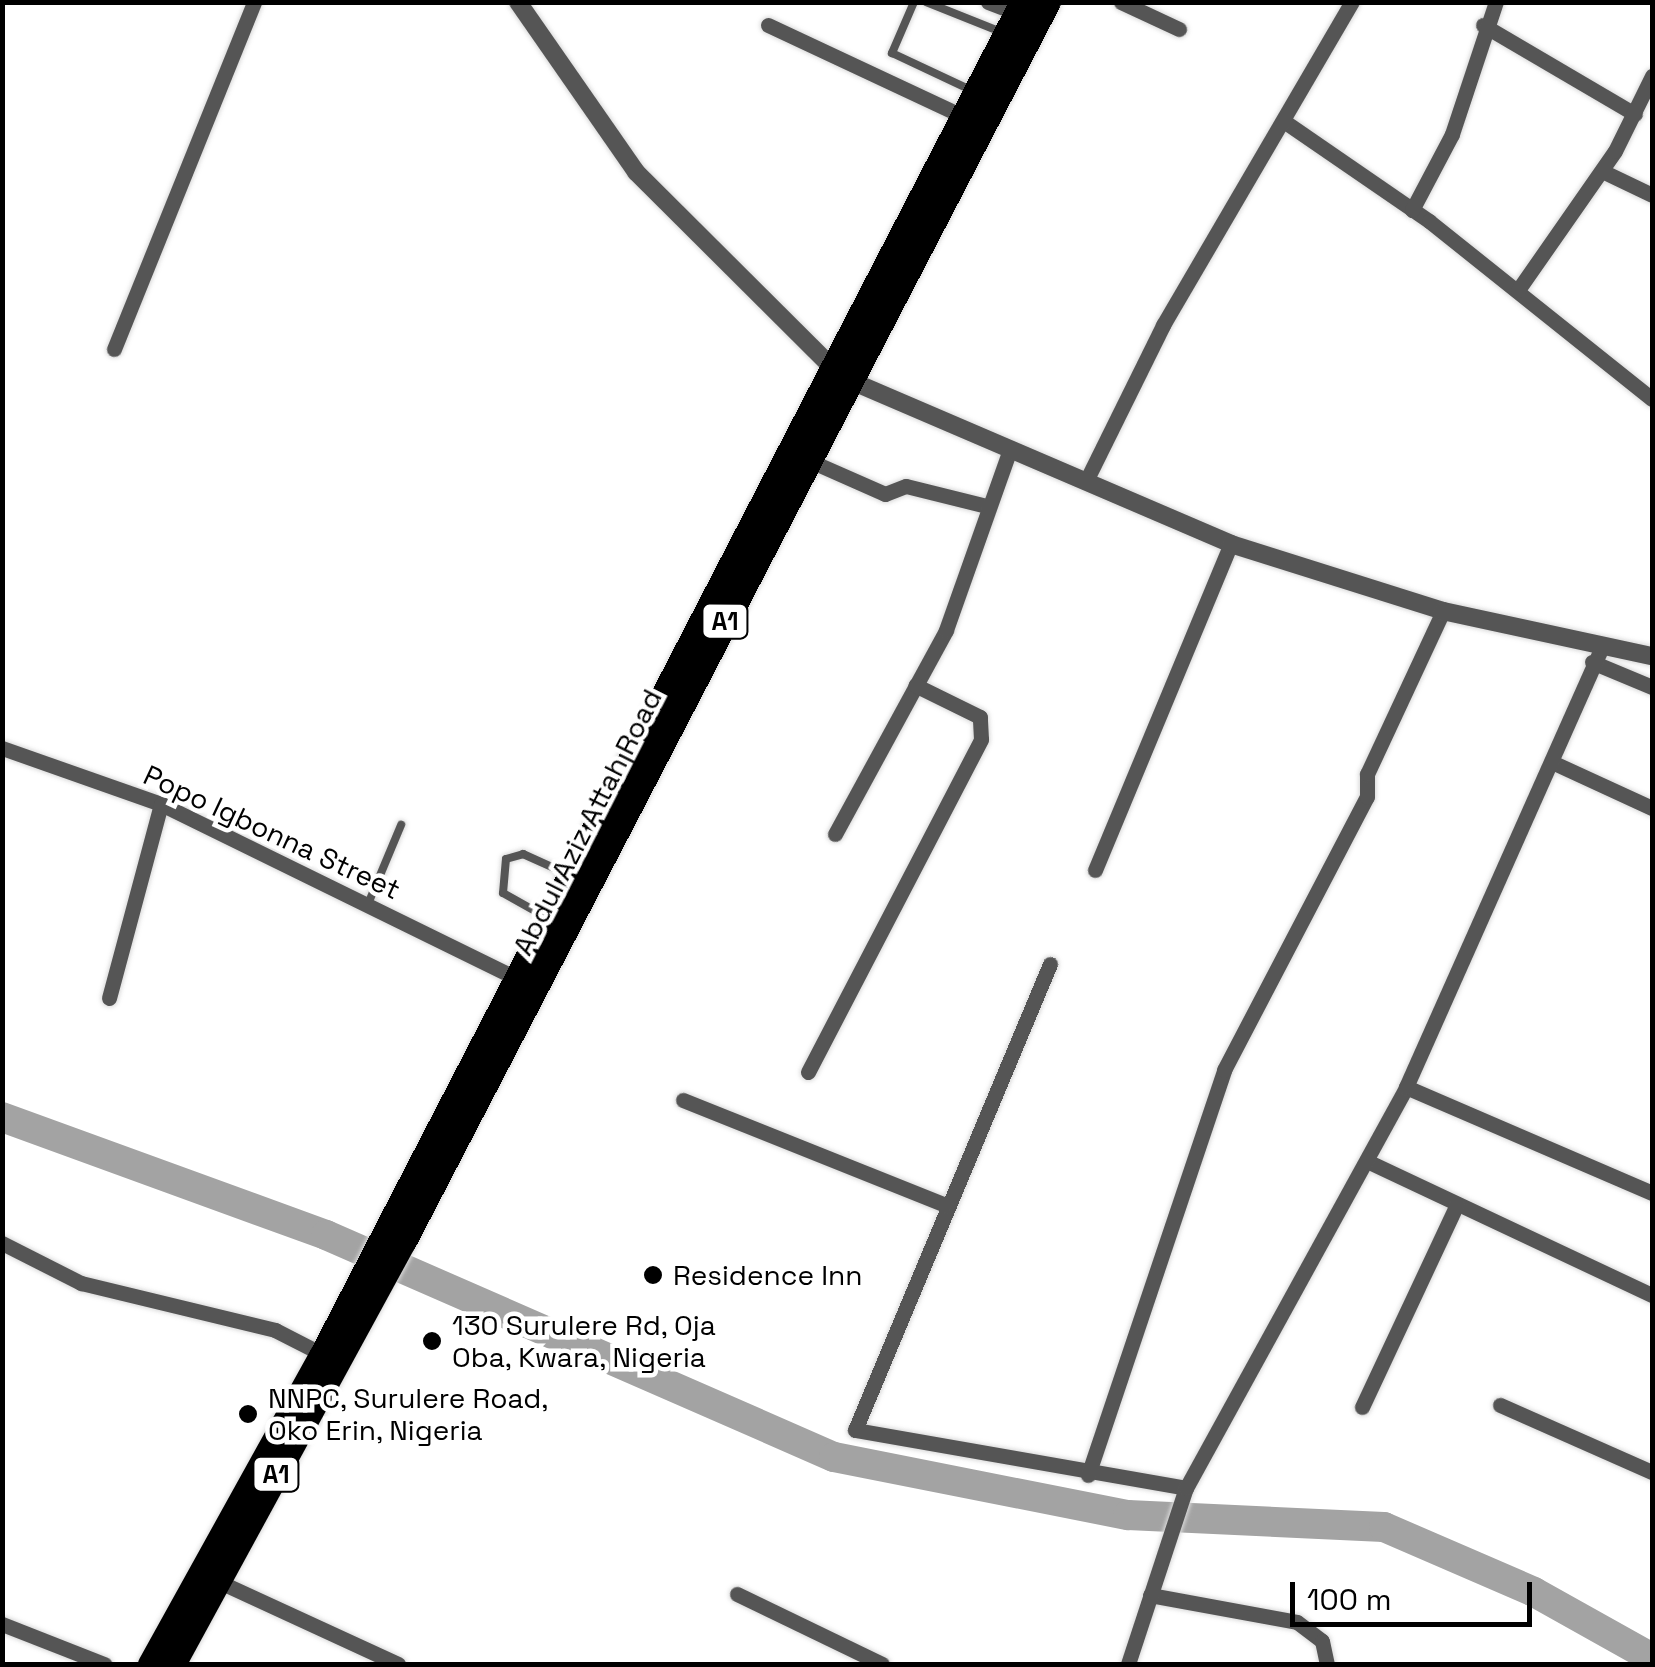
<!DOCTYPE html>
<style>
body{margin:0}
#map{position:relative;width:1655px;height:1667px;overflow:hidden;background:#fff;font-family:"Space Grotesk",sans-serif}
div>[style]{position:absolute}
.river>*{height:30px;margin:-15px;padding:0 15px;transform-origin:15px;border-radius:15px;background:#a3a3a3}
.roads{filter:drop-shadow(0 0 2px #dbdbdb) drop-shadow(0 0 2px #dbdbdb)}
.service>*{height:8px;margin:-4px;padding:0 4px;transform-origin:4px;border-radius:4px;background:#555}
.minor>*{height:15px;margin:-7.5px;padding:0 7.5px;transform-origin:7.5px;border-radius:7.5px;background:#555}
.tertiary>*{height:18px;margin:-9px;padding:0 9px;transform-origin:9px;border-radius:9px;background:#555}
.trunk>*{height:25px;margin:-12.5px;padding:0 12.5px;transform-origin:12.5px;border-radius:12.5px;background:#000}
.dots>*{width:28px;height:28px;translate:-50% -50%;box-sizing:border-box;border:5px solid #fff;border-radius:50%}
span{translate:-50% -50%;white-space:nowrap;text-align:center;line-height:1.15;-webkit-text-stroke:9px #fff;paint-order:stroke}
.shield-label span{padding:2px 8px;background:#fff;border:2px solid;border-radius:8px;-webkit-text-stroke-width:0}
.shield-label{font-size:25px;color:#000;font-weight:700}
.street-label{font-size:28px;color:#000}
.poi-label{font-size:28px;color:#000}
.left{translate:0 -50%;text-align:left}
.frame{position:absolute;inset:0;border:5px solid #000;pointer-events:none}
.scale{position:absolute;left:1290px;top:1582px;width:242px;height:45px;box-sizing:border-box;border:5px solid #000;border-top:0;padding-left:12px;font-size:30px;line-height:35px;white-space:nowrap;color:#000;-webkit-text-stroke:8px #fff;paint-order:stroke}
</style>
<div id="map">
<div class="river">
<i style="left:2px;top:1117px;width:345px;rotate:20deg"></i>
<i style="left:326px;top:1235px;width:554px;rotate:23.61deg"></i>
<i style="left:834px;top:1457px;width:300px;rotate:11.2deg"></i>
<i style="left:1128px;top:1515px;width:256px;rotate:2.7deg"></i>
<i style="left:1384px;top:1527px;width:163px;rotate:23.4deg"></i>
<i style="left:1534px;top:1592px;width:135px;rotate:29.2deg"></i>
</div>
<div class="roads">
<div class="service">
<i style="left:914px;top:2px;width:56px;rotate:113.3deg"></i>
<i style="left:892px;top:53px;width:85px;rotate:25.1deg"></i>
<i style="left:926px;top:2px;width:81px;rotate:21.8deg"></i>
<i style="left:368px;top:904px;width:86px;rotate:-67.3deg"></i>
<i style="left:544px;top:916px;width:47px;rotate:-150.7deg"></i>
<i style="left:503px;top:893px;width:34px;rotate:-85deg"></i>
<i style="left:506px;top:859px;width:18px;rotate:-16deg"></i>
<i style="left:523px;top:854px;width:46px;rotate:24.3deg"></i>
</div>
<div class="minor">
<i style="left:988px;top:2px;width:30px;rotate:21deg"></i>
<i style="left:1121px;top:2px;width:64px;rotate:25deg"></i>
<i style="left:768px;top:25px;width:217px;rotate:25.1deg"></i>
<i style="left:1483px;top:25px;width:176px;rotate:30.4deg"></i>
<i style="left:1288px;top:124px;width:171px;rotate:34.5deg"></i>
<i style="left:1429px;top:221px;width:285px;rotate:38.6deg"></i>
<i style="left:1602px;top:171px;width:55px;rotate:25.6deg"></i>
<i style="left:1412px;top:210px;width:86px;rotate:-62.2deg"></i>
<i style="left:1452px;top:134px;width:139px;rotate:-71.6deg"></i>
<i style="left:1518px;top:290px;width:169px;rotate:-55.1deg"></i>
<i style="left:1615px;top:151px;width:84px;rotate:-63.7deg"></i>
<i style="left:114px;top:349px;width:374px;rotate:-68deg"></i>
<i style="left:808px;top:460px;width:84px;rotate:23.8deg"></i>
<i style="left:885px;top:494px;width:22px;rotate:-21deg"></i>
<i style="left:906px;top:486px;width:82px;rotate:14deg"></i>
<i style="left:1087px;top:479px;width:172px;rotate:-63.7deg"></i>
<i style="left:1163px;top:325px;width:374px;rotate:-59.7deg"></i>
<i style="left:1592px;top:662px;width:65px;rotate:22.6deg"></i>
<i style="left:2px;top:748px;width:169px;rotate:19.4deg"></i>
<i style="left:161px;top:804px;width:393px;rotate:26.1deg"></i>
<i style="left:1554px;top:763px;width:108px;rotate:24.7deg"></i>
<i style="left:835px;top:834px;width:232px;rotate:-61.4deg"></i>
<i style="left:946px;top:630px;width:192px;rotate:-70.5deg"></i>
<i style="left:1095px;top:870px;width:353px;rotate:-67.4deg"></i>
<i style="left:1050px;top:964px;width:505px;rotate:112.71deg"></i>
<i style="left:855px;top:1430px;width:336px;rotate:9.9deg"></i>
<i style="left:109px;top:998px;width:201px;rotate:-75deg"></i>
<i style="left:808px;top:1072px;width:375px;rotate:-62.5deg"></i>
<i style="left:981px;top:739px;width:22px;rotate:-93deg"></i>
<i style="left:980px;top:717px;width:72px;rotate:-153.8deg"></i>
<i style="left:1406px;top:1087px;width:268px;rotate:23.3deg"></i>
<i style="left:683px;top:1100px;width:282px;rotate:21.8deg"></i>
<i style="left:1369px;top:1162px;width:313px;rotate:25.2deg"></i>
<i style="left:2px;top:1243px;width:89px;rotate:26.9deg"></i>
<i style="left:81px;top:1283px;width:200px;rotate:13.6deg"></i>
<i style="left:275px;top:1330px;width:53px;rotate:27.1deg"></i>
<i style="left:1500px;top:1405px;width:166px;rotate:23.8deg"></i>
<i style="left:1362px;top:1407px;width:224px;rotate:-64.9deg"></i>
<i style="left:1088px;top:1475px;width:427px;rotate:-71.4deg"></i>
<i style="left:1224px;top:1070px;width:308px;rotate:-62.4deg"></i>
<i style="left:1367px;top:797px;width:23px;rotate:-90deg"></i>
<i style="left:1367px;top:774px;width:180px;rotate:-65deg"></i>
<i style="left:211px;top:1578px;width:206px;rotate:24.7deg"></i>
<i style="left:737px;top:1594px;width:161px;rotate:25.8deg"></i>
<i style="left:1150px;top:1595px;width:149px;rotate:10.4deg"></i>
<i style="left:1297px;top:1622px;width:31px;rotate:37deg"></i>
<i style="left:1322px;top:1641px;width:24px;rotate:78deg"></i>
<i style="left:2px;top:1624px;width:110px;rotate:21.4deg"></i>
<i style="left:1128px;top:1664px;width:185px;rotate:-71.8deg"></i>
<i style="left:1186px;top:1488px;width:457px;rotate:-61.2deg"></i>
<i style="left:1406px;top:1087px;width:477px;rotate:-66deg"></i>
</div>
<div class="tertiary">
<i style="left:518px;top:2px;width:207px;rotate:55.2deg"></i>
<i style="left:636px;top:172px;width:275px;rotate:44.9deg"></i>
<i style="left:849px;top:380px;width:416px;rotate:23.2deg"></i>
<i style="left:1231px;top:544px;width:222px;rotate:17.5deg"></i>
<i style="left:1443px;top:611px;width:214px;rotate:12.2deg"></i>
</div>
<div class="trunk">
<i style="left:150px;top:1664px;width:355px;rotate:-61deg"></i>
<i style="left:322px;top:1354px;width:1522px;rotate:-62.63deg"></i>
<i style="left:173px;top:1664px;width:482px;rotate:-61.4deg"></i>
<i style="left:404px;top:1241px;width:1396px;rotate:-62.54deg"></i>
</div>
</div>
<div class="dots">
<i style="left:653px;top:1275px;background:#000"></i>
<i style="left:432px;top:1341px;background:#000"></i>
<i style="left:248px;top:1414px;background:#000"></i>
</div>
<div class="shield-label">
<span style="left:725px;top:621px">A1</span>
<span style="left:276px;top:1474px">A1</span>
</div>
<div class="street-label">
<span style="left:587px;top:822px;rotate:-63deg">Abdul Aziz Attah Road</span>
<span style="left:272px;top:832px;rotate:25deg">Popo Igbonna Street</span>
</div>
<div class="poi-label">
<span class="left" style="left:673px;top:1275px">Residence Inn</span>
<span class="left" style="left:452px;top:1341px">130 Surulere Rd, Oja<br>Oba, Kwara, Nigeria</span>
<span class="left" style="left:268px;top:1414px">NNPC, Surulere Road,<br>Oko Erin, Nigeria</span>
</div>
<div class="frame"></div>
<div class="scale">100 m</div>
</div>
